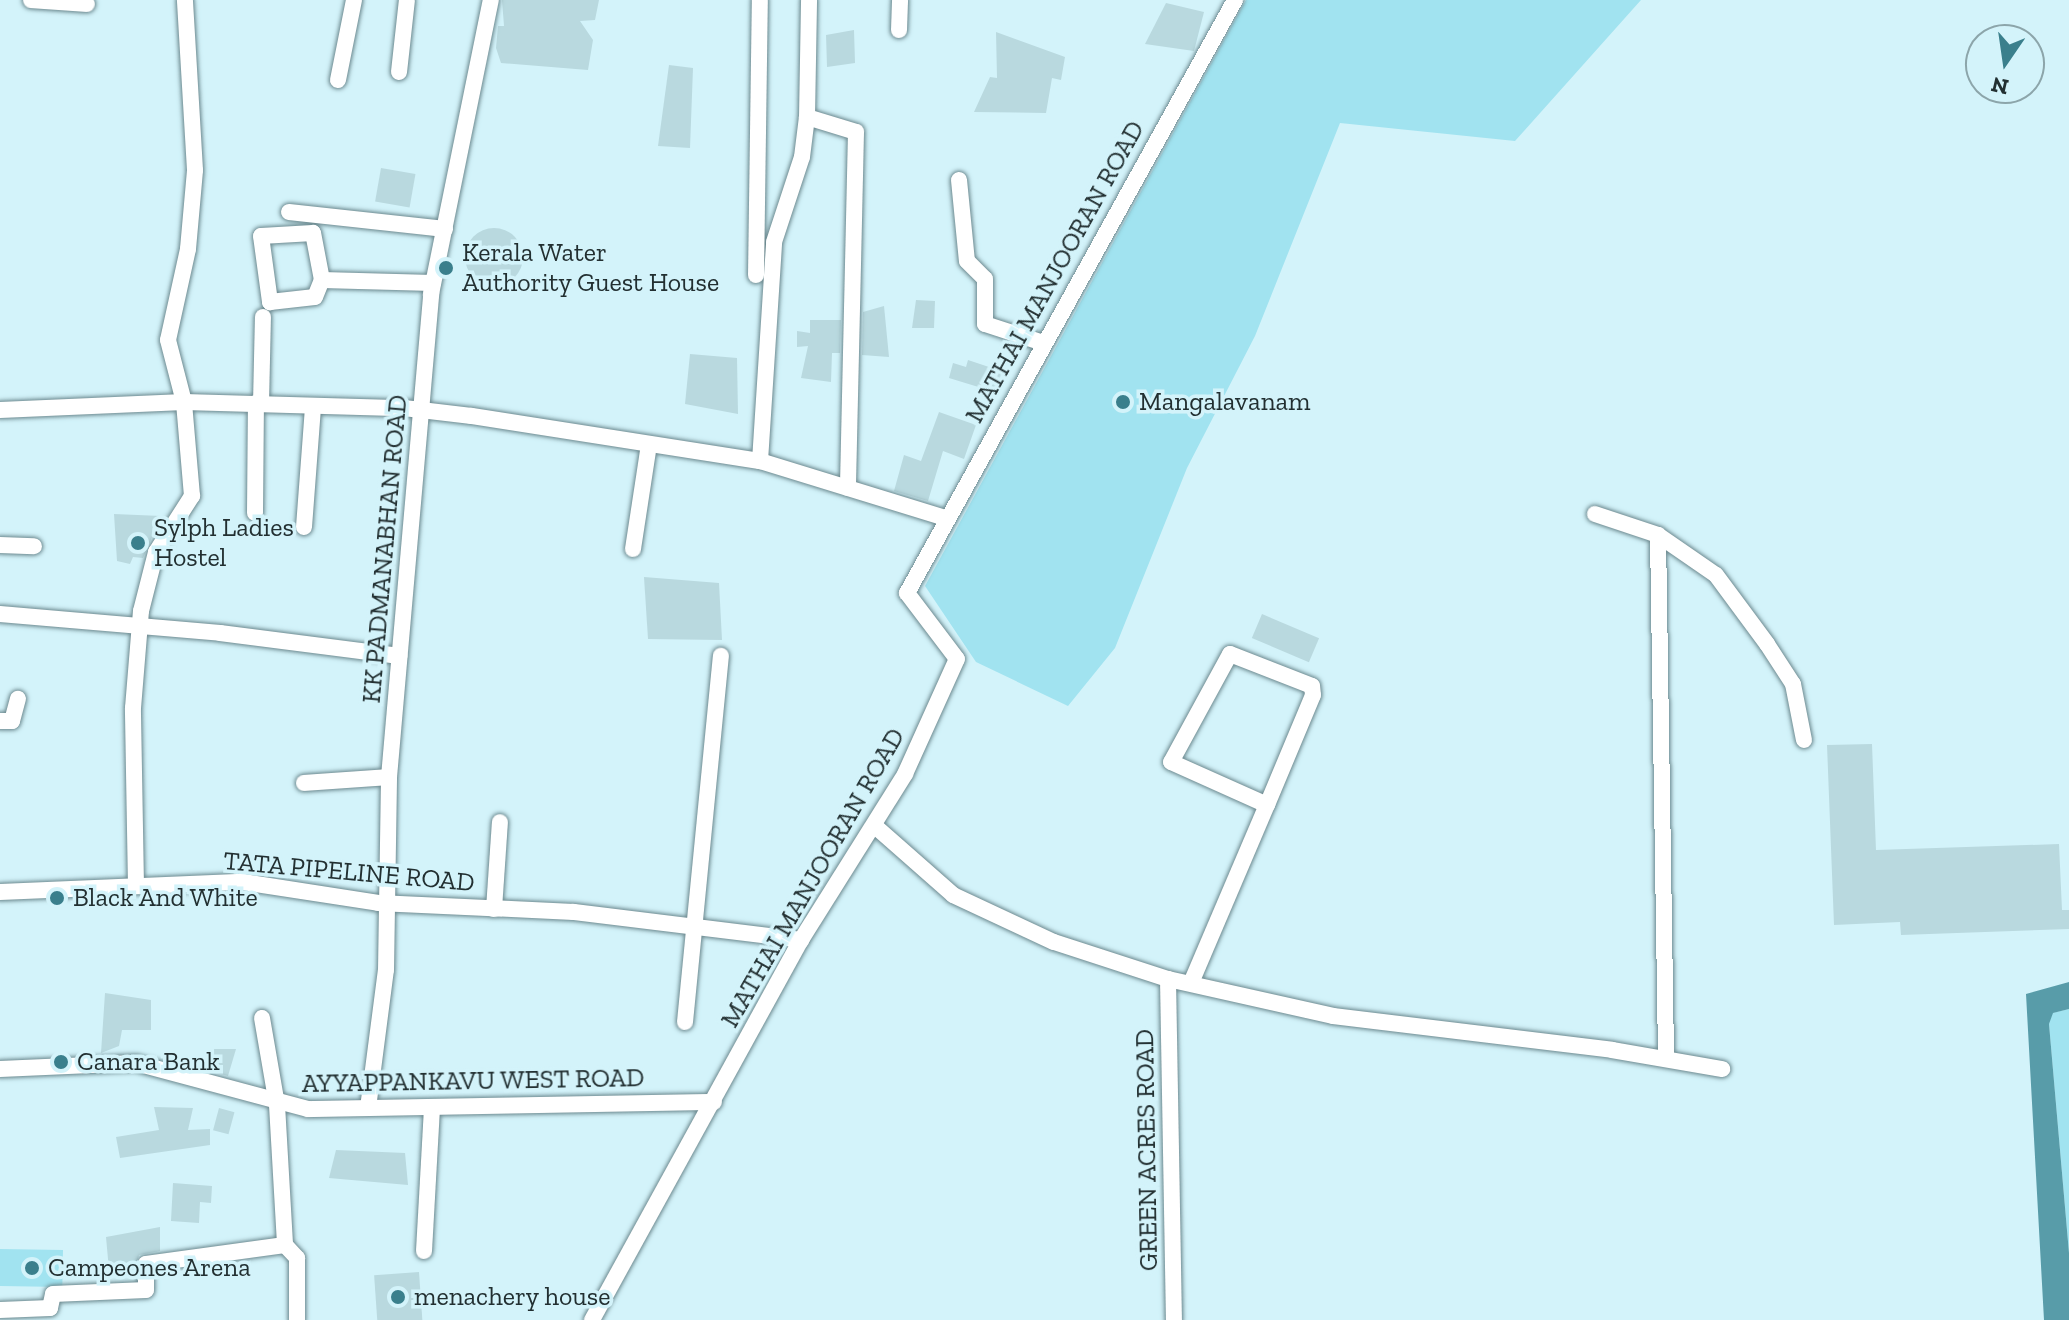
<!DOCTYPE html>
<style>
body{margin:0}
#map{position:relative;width:2069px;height:1320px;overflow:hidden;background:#d3f3fa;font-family:"Zilla Slab",serif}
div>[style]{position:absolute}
.green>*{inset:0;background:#a1e3f0;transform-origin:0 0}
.water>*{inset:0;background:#589ca9}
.building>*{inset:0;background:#b9d9df;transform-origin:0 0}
.round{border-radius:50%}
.roads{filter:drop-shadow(0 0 2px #6c898f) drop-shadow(0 0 2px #6c898f)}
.minor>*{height:16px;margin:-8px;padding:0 8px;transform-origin:8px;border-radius:8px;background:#fff}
.dots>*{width:22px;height:22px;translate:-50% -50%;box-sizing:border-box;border:4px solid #d3f3fa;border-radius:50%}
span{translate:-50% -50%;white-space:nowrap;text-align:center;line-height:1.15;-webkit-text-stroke:7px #d3f3fa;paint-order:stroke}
.poi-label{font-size:26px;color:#222f31}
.left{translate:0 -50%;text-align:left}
.street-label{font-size:26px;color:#222f31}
.north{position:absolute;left:1965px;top:24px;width:80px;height:80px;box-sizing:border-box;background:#d3f3fa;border:2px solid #8ca5aa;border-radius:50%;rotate:193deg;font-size:22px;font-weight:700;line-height:32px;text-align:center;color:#222f31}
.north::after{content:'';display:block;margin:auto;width:28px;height:36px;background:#3a7f8c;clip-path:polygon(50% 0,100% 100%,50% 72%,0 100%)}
</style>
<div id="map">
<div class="green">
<i style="clip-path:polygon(1246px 0,1641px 0,1515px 141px,1340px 123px,1255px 336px,1187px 468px,1115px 648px,1068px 706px,976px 662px,925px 586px)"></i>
<i style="clip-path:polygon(2069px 1009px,2069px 1253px,2049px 1024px,2052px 1013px)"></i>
<i style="left:0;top:1249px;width:63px;height:37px;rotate:1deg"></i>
</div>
<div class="water">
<i style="clip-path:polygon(2069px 982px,2069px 1009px,2053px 1013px,2049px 1024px,2069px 1253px,2069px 1320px,2044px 1320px,2026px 994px)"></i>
</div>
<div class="building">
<i style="clip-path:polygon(502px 0,599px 0,595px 20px,580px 21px,593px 40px,588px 70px,501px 63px,496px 48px,498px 26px,504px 26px)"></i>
<i style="clip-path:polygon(1166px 3px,1204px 12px,1194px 51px,1145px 44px)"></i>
<i style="clip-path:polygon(854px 30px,855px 63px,827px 67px,826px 35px)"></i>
<i style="clip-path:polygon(996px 32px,1065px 57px,1061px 80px,1052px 78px,1046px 113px,974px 112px,990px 77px,997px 78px)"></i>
<i style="clip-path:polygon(669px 65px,693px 68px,690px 148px,658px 146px)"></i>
<i style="left:381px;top:168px;width:35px;height:34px;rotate:10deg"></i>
<i class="round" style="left:465px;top:228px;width:58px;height:58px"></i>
<i style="clip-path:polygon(916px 300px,935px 301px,934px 328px,912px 328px)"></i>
<i style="clip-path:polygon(884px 306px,889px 357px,862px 355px,863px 312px)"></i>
<i style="clip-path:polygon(810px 320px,841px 320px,840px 353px,832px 353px,831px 382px,801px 378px,808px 346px,797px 347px,797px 331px,810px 333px)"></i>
<i style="clip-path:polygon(690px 354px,737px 358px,738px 414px,685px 404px)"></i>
<i style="clip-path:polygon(968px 360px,1004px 372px,998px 393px,949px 378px,953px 363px,966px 367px)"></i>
<i style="clip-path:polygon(939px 412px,976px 425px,964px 459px,943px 451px,928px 501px,894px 491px,904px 455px,921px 461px)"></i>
<i style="clip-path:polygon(114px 514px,161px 516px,143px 558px,133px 557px,130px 564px,117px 561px)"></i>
<i style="clip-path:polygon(644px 577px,719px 583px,722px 640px,648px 639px)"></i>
<i style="left:1262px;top:614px;width:62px;height:26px;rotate:23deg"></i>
<i style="clip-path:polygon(1872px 744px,1876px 850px,2059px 844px,2062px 910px,2069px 910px,2069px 929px,1901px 935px,1900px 922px,1834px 925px,1827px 745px)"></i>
<i style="clip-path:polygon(105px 993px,151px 1000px,151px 1030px,122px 1030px,119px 1046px,101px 1053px)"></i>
<i style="clip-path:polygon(205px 1049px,236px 1049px,228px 1076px,202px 1069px)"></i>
<i style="clip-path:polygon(154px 1107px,193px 1108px,188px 1130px,210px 1129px,210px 1145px,120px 1158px,116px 1137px,159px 1130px)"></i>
<i style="left:219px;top:1108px;width:16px;height:23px;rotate:15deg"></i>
<i style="clip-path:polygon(336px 1150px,405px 1153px,408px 1185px,329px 1178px)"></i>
<i style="clip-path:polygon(173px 1183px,212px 1186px,211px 1203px,200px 1202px,199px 1223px,171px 1221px)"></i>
<i style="clip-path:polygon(160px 1227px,160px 1251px,139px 1255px,135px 1270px,109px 1270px,106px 1237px)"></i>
<i style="left:419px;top:1272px;width:48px;height:45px;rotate:86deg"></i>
</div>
<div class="roads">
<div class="minor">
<i style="left:31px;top:0;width:56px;rotate:4.1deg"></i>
<i style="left:899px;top:30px;width:30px;rotate:-88deg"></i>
<i style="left:399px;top:72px;width:72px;rotate:-83.7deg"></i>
<i style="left:338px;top:80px;width:82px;rotate:-78.7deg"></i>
<i style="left:807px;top:117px;width:51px;rotate:17deg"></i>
<i style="left:856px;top:132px;width:356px;rotate:91.3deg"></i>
<i style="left:959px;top:180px;width:81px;rotate:84.4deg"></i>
<i style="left:967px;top:261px;width:25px;rotate:45deg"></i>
<i style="left:985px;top:279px;width:45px;rotate:90deg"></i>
<i style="left:985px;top:324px;width:61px;rotate:18.1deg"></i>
<i style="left:289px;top:212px;width:157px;rotate:6.2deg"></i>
<i style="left:756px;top:275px;width:275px;rotate:-89.2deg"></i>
<i style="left:322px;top:280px;width:48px;rotate:-100.8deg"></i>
<i style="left:313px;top:233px;width:52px;rotate:176.7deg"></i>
<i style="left:261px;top:236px;width:67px;rotate:82.2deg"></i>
<i style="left:270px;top:302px;width:45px;rotate:-6.3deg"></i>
<i style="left:315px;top:297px;width:18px;rotate:-68deg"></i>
<i style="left:322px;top:280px;width:111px;rotate:1.5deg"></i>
<i style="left:261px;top:403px;width:86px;rotate:-88.7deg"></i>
<i style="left:0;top:410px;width:184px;rotate:-2.5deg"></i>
<i style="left:184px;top:402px;width:220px;rotate:1.6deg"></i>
<i style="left:404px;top:408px;width:68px;rotate:6.7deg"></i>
<i style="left:472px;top:416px;width:291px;rotate:8.9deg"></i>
<i style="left:760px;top:461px;width:194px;rotate:17.1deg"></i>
<i style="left:760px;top:461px;width:219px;rotate:-86.3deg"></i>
<i style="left:774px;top:242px;width:89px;rotate:-71.8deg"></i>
<i style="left:802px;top:157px;width:40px;rotate:-82.9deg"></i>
<i style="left:807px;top:117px;width:117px;rotate:-89deg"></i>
<i style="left:255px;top:513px;width:110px;rotate:-89.5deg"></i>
<i style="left:1595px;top:514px;width:66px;rotate:18.4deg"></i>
<i style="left:1658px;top:535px;width:522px;rotate:89.12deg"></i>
<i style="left:304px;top:527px;width:121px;rotate:-85.7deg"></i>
<i style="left:1658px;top:535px;width:70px;rotate:34.6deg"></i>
<i style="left:1716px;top:575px;width:86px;rotate:53.5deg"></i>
<i style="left:1767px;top:644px;width:48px;rotate:57deg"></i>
<i style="left:1793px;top:684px;width:57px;rotate:78.9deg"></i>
<i style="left:0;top:545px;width:34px;rotate:2deg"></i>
<i style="left:633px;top:549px;width:105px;rotate:-81.3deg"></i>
<i style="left:0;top:614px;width:221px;rotate:4.9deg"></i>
<i style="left:220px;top:633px;width:181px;rotate:7.3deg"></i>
<i style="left:0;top:721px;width:12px"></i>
<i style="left:12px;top:721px;width:23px;rotate:-75deg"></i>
<i style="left:304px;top:783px;width:85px;rotate:-4deg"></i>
<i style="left:876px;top:827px;width:103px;rotate:41.4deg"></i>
<i style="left:953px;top:895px;width:111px;rotate:25deg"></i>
<i style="left:1054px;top:942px;width:120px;rotate:18deg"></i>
<i style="left:1168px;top:979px;width:169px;rotate:12.6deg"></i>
<i style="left:1333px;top:1016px;width:281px;rotate:6.9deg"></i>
<i style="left:1612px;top:1050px;width:112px;rotate:9.8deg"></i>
<i style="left:136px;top:886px;width:178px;rotate:-91deg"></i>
<i style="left:133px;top:708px;width:97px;rotate:-85.3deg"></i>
<i style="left:141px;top:611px;width:61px;rotate:-75.7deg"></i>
<i style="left:156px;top:552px;width:67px;rotate:-57.3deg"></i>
<i style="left:192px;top:496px;width:94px;rotate:-94.9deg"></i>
<i style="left:184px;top:402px;width:64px;rotate:-104.5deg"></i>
<i style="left:168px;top:340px;width:93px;rotate:-77.6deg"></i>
<i style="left:188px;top:249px;width:79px;rotate:-84.9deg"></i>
<i style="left:195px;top:170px;width:170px;rotate:-93.4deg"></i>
<i style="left:0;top:892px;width:243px;rotate:-2.4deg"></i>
<i style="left:243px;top:882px;width:137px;rotate:8.8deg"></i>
<i style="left:378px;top:903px;width:196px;rotate:2.6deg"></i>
<i style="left:574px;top:912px;width:229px;rotate:7deg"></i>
<i style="left:494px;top:909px;width:87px;rotate:-86.1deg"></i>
<i style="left:1168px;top:979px;width:341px;rotate:89deg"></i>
<i style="left:1191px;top:983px;width:194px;rotate:-66.9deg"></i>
<i style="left:1267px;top:805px;width:119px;rotate:-67.3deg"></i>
<i style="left:1313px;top:695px;width:9px;rotate:-96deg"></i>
<i style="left:1312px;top:686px;width:88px;rotate:-158.7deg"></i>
<i style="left:1230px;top:654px;width:123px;rotate:118.6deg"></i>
<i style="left:1171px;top:762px;width:105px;rotate:24.1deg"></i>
<i style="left:262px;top:1018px;width:88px;rotate:80.2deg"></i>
<i style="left:277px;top:1105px;width:140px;rotate:86.7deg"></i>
<i style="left:285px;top:1245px;width:18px;rotate:47deg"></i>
<i style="left:297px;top:1258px;width:62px;rotate:90deg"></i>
<i style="left:685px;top:1022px;width:368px;rotate:-84.4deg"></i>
<i style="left:0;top:1069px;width:136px;rotate:-2.5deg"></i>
<i style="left:136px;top:1063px;width:178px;rotate:15deg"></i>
<i style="left:308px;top:1109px;width:406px;rotate:-1deg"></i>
<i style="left:368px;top:1108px;width:139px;rotate:-82.6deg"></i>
<i style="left:386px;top:970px;width:193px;rotate:-89.1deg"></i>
<i style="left:389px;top:777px;width:485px;rotate:-85deg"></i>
<i style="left:431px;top:294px;width:300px;rotate:-78.5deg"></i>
<i style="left:424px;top:1251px;width:144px;rotate:-86.8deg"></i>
<i style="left:0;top:1310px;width:50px;rotate:-2.3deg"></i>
<i style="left:50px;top:1308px;width:14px;rotate:-78deg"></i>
<i style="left:53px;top:1294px;width:93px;rotate:-2.5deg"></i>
<i style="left:146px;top:1290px;width:26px;rotate:-90deg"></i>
<i style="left:146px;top:1264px;width:140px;rotate:-7.8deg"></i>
<i style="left:592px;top:1320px;width:434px;rotate:-61.2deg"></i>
<i style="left:801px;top:940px;width:196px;rotate:-57.9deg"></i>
<i style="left:905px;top:774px;width:126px;rotate:-65.7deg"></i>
<i style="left:957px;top:659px;width:83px;rotate:-127.1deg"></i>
<i style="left:907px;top:593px;width:678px;rotate:-61.05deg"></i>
</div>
</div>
<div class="dots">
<i style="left:446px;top:268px;background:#3a7f8c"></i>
<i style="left:1123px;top:402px;background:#3a7f8c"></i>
<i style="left:138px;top:543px;background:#3a7f8c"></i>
<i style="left:57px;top:898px;background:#3a7f8c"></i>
<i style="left:61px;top:1062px;background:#3a7f8c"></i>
<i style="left:32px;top:1268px;background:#3a7f8c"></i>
<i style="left:398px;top:1297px;background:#3a7f8c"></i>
</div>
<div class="poi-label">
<span class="left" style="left:462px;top:268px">Kerala Water<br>Authority Guest House</span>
<span class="left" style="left:1139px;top:402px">Mangalavanam</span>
<span class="left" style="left:154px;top:543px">Sylph Ladies<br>Hostel</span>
<span class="left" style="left:73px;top:898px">Black And White</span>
<span class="left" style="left:77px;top:1062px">Canara Bank</span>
<span class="left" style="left:48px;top:1268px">Campeones Arena</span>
<span class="left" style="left:414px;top:1297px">menachery house</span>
</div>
<div class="street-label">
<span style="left:1055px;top:272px;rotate:-61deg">MATHAI MANJOORAN ROAD</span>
<span style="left:385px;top:549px;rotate:-85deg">KK PADMANABHAN ROAD</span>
<span style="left:349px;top:872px;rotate:5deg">TATA PIPELINE ROAD</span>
<span style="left:813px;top:878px;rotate:-60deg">MATHAI MANJOORAN ROAD</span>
<span style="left:473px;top:1081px;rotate:-1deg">AYYAPPANKAVU WEST ROAD</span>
<span style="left:1147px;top:1150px;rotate:-91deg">GREEN ACRES ROAD</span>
</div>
<div class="north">N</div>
</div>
